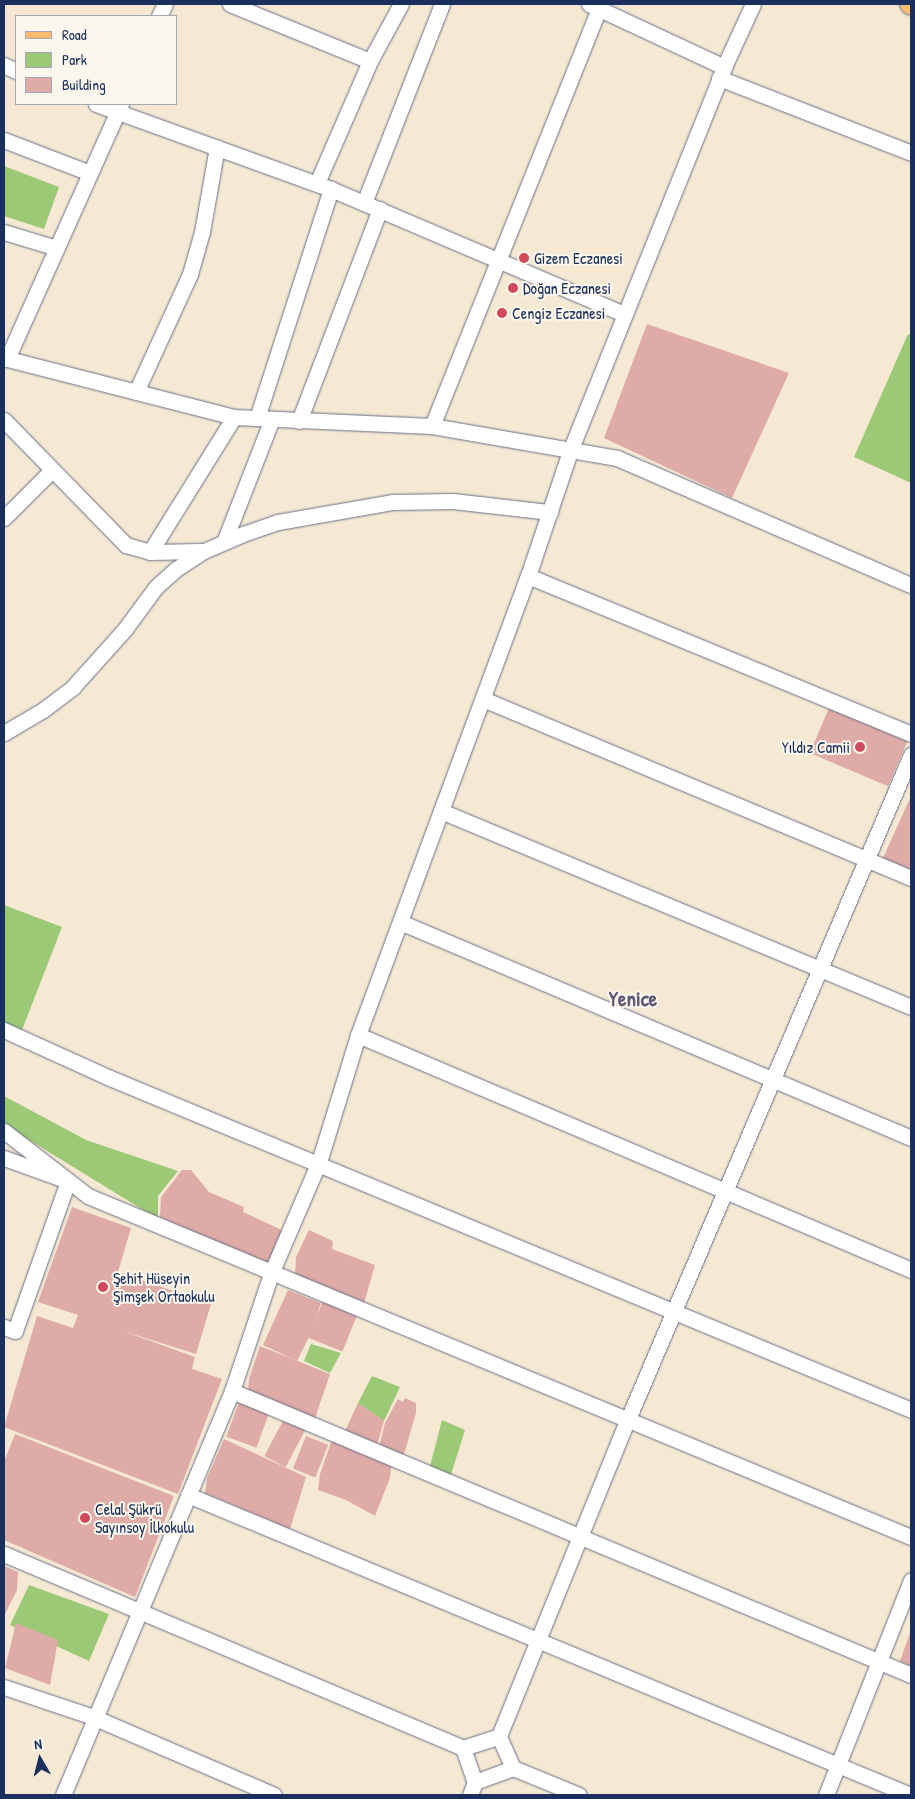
<!DOCTYPE html>
<meta charset="utf-8">
<style>
body{margin:0}
#map{position:relative;width:915px;height:1799px;overflow:hidden;background:#f6e9d4;font-family:"Patrick Hand",sans-serif}
div>[style]{position:absolute}
.green>*{inset:0;background:#9cc976}
.building>*{inset:0;background:#deaba7;transform-origin:0 0}
.roads{filter:drop-shadow(0 0 1px #687087) drop-shadow(0 0 1px #687087)}
.minor>*{height:15px;margin:-7.5px;padding:0 7.5px;transform-origin:7.5px;border-radius:7.5px;background:#fff}
.major>*{height:20px;margin:-10px;padding:0 10px;transform-origin:10px;border-radius:10px;background:#febc70}
.dots>*{width:14px;height:14px;translate:-50% -50%;box-sizing:border-box;border:2px solid #fbf7ec;border-radius:50%}
span{translate:-50% -50%;white-space:nowrap;text-align:center;line-height:1.15;-webkit-text-stroke:4px #fbf7ec;paint-order:stroke}
.poi-label{font-size:16px;color:#1b2f5e}
.left{translate:0 -50%;text-align:left}
.right{translate:-100% -50%;text-align:right}
.district-label{font-size:21px;color:#5f5a78;font-weight:700}
.frame{position:absolute;inset:0;border:5px solid #1b2f5e;pointer-events:none}
.legend{position:absolute;left:15px;top:15px;width:162px;height:90px;box-sizing:border-box;background:#fbf7ec;border:1px solid #a1a7b3;margin:0;padding:6px 9px;list-style:none;font-size:15px;color:#1b2f5e}
.legend li{display:flex;align-items:center;gap:10px;height:25px}
.legend b{width:25px;border:1px solid #a1a7b3}
.north{position:absolute;left:15px;top:1734px;width:50px;height:50px;-webkit-text-stroke:4px #fbf7ec;paint-order:stroke;rotate:352deg;font-size:14px;font-weight:700;line-height:20px;text-align:center;color:#1b2f5e}
.north::after{content:'';display:block;margin:auto;width:18px;height:22px;background:#1b2f5e;clip-path:polygon(50% 0,100% 100%,50% 72%,0 100%)}
</style>
<div id="map">
<div class="green">
<i style="clip-path:polygon(4px 166px,59px 187px,44px 229px,4px 216px)"></i>
<i style="clip-path:polygon(908px 334px,911px 336px,911px 483px,854px 457px)"></i>
<i style="clip-path:polygon(4px 905px,62px 927px,22px 1030px,4px 1023px)"></i>
<i style="clip-path:polygon(4px 1096px,86px 1140px,178px 1171px,158px 1196px,158px 1219px,13px 1130px,4px 1122px)"></i>
<i style="clip-path:polygon(311px 1344px,341px 1353px,330px 1373px,304px 1361px)"></i>
<i style="clip-path:polygon(372px 1376px,400px 1387px,384px 1421px,358px 1403px)"></i>
<i style="clip-path:polygon(442px 1420px,465px 1430px,449px 1481px,429px 1470px)"></i>
<i style="clip-path:polygon(29px 1585px,109px 1614px,89px 1661px,10px 1625px)"></i>
</div>
<div class="building">
<i style="clip-path:polygon(647px 324px,789px 373px,732px 498px,604px 438px)"></i>
<i style="left:829px;top:708px;width:85px;height:49px;rotate:23deg"></i>
<i style="clip-path:polygon(911px 796px,911px 873px,882px 860px)"></i>
<i style="clip-path:polygon(182px 1170px,191px 1170px,209px 1192px,244px 1207px,243px 1212px,286px 1232px,271px 1268px,160px 1217px,161px 1197px)"></i>
<i style="clip-path:polygon(72px 1207px,131px 1228px,118px 1272px,211px 1304px,196px 1354px,123px 1331px,195px 1357px,192px 1369px,222px 1379px,178px 1494px,4px 1427px,37px 1316px,73px 1328px,78px 1315px,38px 1302px)"></i>
<i style="clip-path:polygon(309px 1230px,333px 1241px,332px 1249px,375px 1265px,363px 1307px,295px 1277px,296px 1257px)"></i>
<i style="clip-path:polygon(288px 1290px,321px 1303px,312px 1331px,297px 1361px,263px 1345px)"></i>
<i style="left:325px;top:1296px;width:37px;height:45px;rotate:22deg"></i>
<i style="clip-path:polygon(260px 1346px,330px 1374px,314px 1421px,248px 1395px,249px 1379px)"></i>
<i style="clip-path:polygon(405px 1398px,416px 1403px,416px 1413px,402px 1461px,378px 1451px,385px 1423px,398px 1399px,403px 1402px)"></i>
<i style="left:239px;top:1402px;width:32px;height:37px;rotate:20deg"></i>
<i style="clip-path:polygon(358px 1403px,384px 1421px,376px 1449px,343px 1435px)"></i>
<i style="left:284px;top:1419px;width:24px;height:42px;rotate:28deg"></i>
<i style="clip-path:polygon(15px 1434px,174px 1496px,135px 1597px,4px 1540px,4px 1462px)"></i>
<i style="left:306px;top:1436px;width:24px;height:35px;rotate:22deg"></i>
<i style="clip-path:polygon(333px 1437px,392px 1461px,390px 1478px,375px 1516px,346px 1500px,318px 1490px,320px 1474px)"></i>
<i style="clip-path:polygon(224px 1439px,306px 1477px,290px 1529px,205px 1493px,207px 1478px)"></i>
<i style="clip-path:polygon(4px 1566px,18px 1572px,17px 1590px,4px 1616px)"></i>
<i style="clip-path:polygon(16px 1623px,58px 1640px,50px 1685px,5px 1668px)"></i>
<i style="clip-path:polygon(911px 1630px,911px 1666px,900px 1661px)"></i>
</div>
<div class="roads">
<div class="minor">
<i style="left:230px;top:4px;width:151px;rotate:22.2deg"></i>
<i style="left:589px;top:4px;width:149px;rotate:25deg"></i>
<i style="left:159px;top:16px;width:13px;rotate:-63deg"></i>
<i style="left:4px;top:65px;width:13px;rotate:27deg"></i>
<i style="left:719px;top:78px;width:206px;rotate:21.3deg"></i>
<i style="left:96px;top:104px;width:250px;rotate:19.9deg"></i>
<i style="left:331px;top:189px;width:319px;rotate:23.1deg"></i>
<i style="left:4px;top:140px;width:92px;rotate:21deg"></i>
<i style="left:317px;top:183px;width:133px;rotate:-66.5deg"></i>
<i style="left:370px;top:61px;width:65px;rotate:-61.5deg"></i>
<i style="left:364px;top:203px;width:214px;rotate:-68.6deg"></i>
<i style="left:4px;top:232px;width:55px;rotate:16.8deg"></i>
<i style="left:4px;top:358px;width:237px;rotate:14.4deg"></i>
<i style="left:234px;top:417px;width:198px;rotate:2.6deg"></i>
<i style="left:432px;top:426px;width:188px;rotate:9.8deg"></i>
<i style="left:617px;top:458px;width:320px;rotate:23.4deg"></i>
<i style="left:7px;top:359px;width:279px;rotate:-65.9deg"></i>
<i style="left:136px;top:392px;width:130px;rotate:-65.4deg"></i>
<i style="left:190px;top:274px;width:44px;rotate:-74.1deg"></i>
<i style="left:202px;top:232px;width:86px;rotate:-80deg"></i>
<i style="left:257px;top:418px;width:241px;rotate:-72.1deg"></i>
<i style="left:4px;top:420px;width:175px;rotate:45.7deg"></i>
<i style="left:126px;top:545px;width:25px;rotate:16deg"></i>
<i style="left:150px;top:552px;width:51px;rotate:-1.1deg"></i>
<i style="left:299px;top:421px;width:227px;rotate:-69.1deg"></i>
<i style="left:432px;top:426px;width:448px;rotate:-68.2deg"></i>
<i style="left:4px;top:518px;width:66px;rotate:-45deg"></i>
<i style="left:224px;top:542px;width:132px;rotate:-68.7deg"></i>
<i style="left:150px;top:552px;width:159px;rotate:-58.1deg"></i>
<i style="left:528px;top:576px;width:414px;rotate:22.4deg"></i>
<i style="left:483px;top:699px;width:464px;rotate:22.7deg"></i>
<i style="left:4px;top:733px;width:45px;rotate:-30.5deg"></i>
<i style="left:43px;top:710px;width:38px;rotate:-37deg"></i>
<i style="left:73px;top:687px;width:78px;rotate:-48.1deg"></i>
<i style="left:125px;top:629px;width:52px;rotate:-53.6deg"></i>
<i style="left:156px;top:587px;width:27px;rotate:-42deg"></i>
<i style="left:176px;top:569px;width:33px;rotate:-33deg"></i>
<i style="left:204px;top:551px;width:43px;rotate:-23.6deg"></i>
<i style="left:243px;top:534px;width:37px;rotate:-19deg"></i>
<i style="left:278px;top:522px;width:117px;rotate:-9.9deg"></i>
<i style="left:393px;top:502px;width:60px;rotate:-1deg"></i>
<i style="left:453px;top:501px;width:98px;rotate:6.5deg"></i>
<i style="left:441px;top:811px;width:509px;rotate:22.64deg"></i>
<i style="left:400px;top:922px;width:555px;rotate:22.91deg"></i>
<i style="left:4px;top:1030px;width:116px;rotate:24.4deg"></i>
<i style="left:110px;top:1078px;width:867px;rotate:22.51deg"></i>
<i style="left:358px;top:1035px;width:601px;rotate:23.02deg"></i>
<i style="left:4px;top:1131px;width:106px;rotate:37.7deg"></i>
<i style="left:88px;top:1196px;width:891px;rotate:22.51deg"></i>
<i style="left:4px;top:1158px;width:68px;rotate:19.8deg"></i>
<i style="left:68px;top:1181px;width:159px;rotate:109.5deg"></i>
<i style="left:15px;top:1331px;width:12px;rotate:-160deg"></i>
<i style="left:232px;top:1391px;width:736px;rotate:22.7deg"></i>
<i style="left:188px;top:1495px;width:782px;rotate:22.56deg"></i>
<i style="left:4px;top:1554px;width:498px;rotate:22.9deg"></i>
<i style="left:463px;top:1748px;width:38px;rotate:-18deg"></i>
<i style="left:4px;top:1687px;width:94px;rotate:18.6deg"></i>
<i style="left:93px;top:1717px;width:197px;rotate:23.3deg"></i>
<i style="left:463px;top:1748px;width:36px;rotate:71deg"></i>
<i style="left:475px;top:1782px;width:14px;rotate:111deg"></i>
<i style="left:513px;top:1768px;width:35px;rotate:-114deg"></i>
<i style="left:499px;top:1736px;width:342px;rotate:-67.9deg"></i>
<i style="left:628px;top:1419px;width:722px;rotate:-66.92deg"></i>
<i style="left:475px;top:1782px;width:40px;rotate:-20.2deg"></i>
<i style="left:513px;top:1768px;width:71px;rotate:22.2deg"></i>
<i style="left:63px;top:1795px;width:438px;rotate:-67.3deg"></i>
<i style="left:232px;top:1391px;width:126px;rotate:-71.6deg"></i>
<i style="left:272px;top:1271px;width:119px;rotate:-66.7deg"></i>
<i style="left:319px;top:1162px;width:133px;rotate:-72.9deg"></i>
<i style="left:358px;top:1035px;width:489px;rotate:-69.7deg"></i>
<i style="left:528px;top:576px;width:132px;rotate:-71.4deg"></i>
<i style="left:570px;top:451px;width:414px;rotate:-68.1deg"></i>
<i style="left:724px;top:67px;width:69px;rotate:-65.3deg"></i>
<i style="left:826px;top:1795px;width:231px;rotate:-68.4deg"></i>
</div>
<div class="major">
<i style="left:910px;top:4px;width:1px;rotate:45deg"></i>
</div>
</div>
<div class="dots">
<i style="left:524px;top:258px;background:#d1495b"></i>
<i style="left:513px;top:288px;background:#d1495b"></i>
<i style="left:502px;top:313px;background:#d1495b"></i>
<i style="left:860px;top:747px;background:#d1495b"></i>
<i style="left:103px;top:1287px;background:#d1495b"></i>
<i style="left:85px;top:1518px;background:#d1495b"></i>
</div>
<div class="poi-label">
<span class="left" style="left:534px;top:258px">Gizem Eczanesi</span>
<span class="left" style="left:523px;top:288px">Doğan Eczanesi</span>
<span class="left" style="left:512px;top:313px">Cengiz Eczanesi</span>
<span class="right" style="left:850px;top:747px">Yıldız Camii</span>
<span class="left" style="left:113px;top:1287px">Şehit Hüseyin<br>Şimşek Ortaokulu</span>
<span class="left" style="left:95px;top:1518px">Celal Şükrü<br>Sayınsoy İlkokulu</span>
</div>
<div class="district-label">
<span style="left:633px;top:999px">Yenice</span>
</div>
<div class="frame"></div>
<ul class="legend">
<li><b style="height:6px;background:#febc70"></b>Road</li>
<li><b style="height:14px;background:#9cc976"></b>Park</li>
<li><b style="height:14px;background:#deaba7"></b>Building</li>
</ul>
<div class="north">N</div>
</div>
